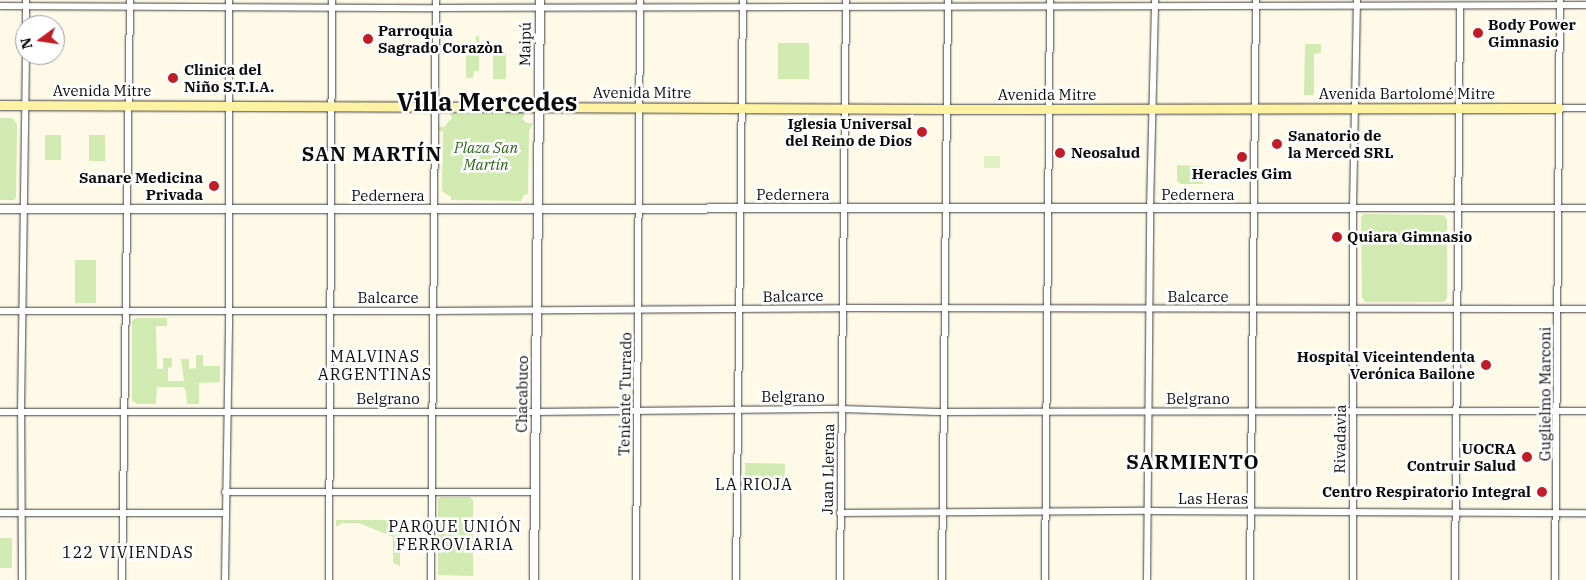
<!DOCTYPE html>
<meta charset="utf-8">
<style>
body{margin:0}
#map{position:relative;width:1586px;height:580px;overflow:hidden;background:#fffae8;font-family:"IBM Plex Serif",serif}
div>[style]{position:absolute}
.green>*{inset:0;background:#d0eab1;transform-origin:0 0}
.pitch>*{inset:0;background:#e2f1c3;transform-origin:0 0}
.roads{filter:drop-shadow(0 0 1px #3e3e3e) drop-shadow(0 0 1px #3e3e3e)}
.minor>*{height:6px;margin:-3px;padding:0 3px;transform-origin:3px;border-radius:3px;background:#fff}
.tertiary>*{height:8px;margin:-4px;padding:0 4px;transform-origin:4px;border-radius:4px;background:#fff}
.secondary>*{height:9px;margin:-4.5px;padding:0 4.5px;transform-origin:4.5px;border-radius:4.5px;background:#fff3a3}
.dots>*{width:14px;height:14px;translate:-50% -50%;box-sizing:border-box;border:2px solid #fff;border-radius:50%}
span{translate:-50% -50%;white-space:nowrap;text-align:center;line-height:1.15;-webkit-text-stroke:5px #fff;paint-order:stroke}
.poi-label{font-size:15px;color:#0b0b0b;font-weight:700}
.left{translate:0 -50%;text-align:left}
.right{translate:-100% -50%;text-align:right}
.street-label{font-size:15px;color:#0b0b0b}
.park-label{font-size:15px;color:#2a6419;font-style:italic}
.neighbourhood-label{font-size:16px;color:#0b0b0b;letter-spacing:1px}
.district-label{font-size:20px;color:#0b0b0b;font-weight:700;letter-spacing:1px}
.town-label{font-size:25px;color:#0b0b0b;font-weight:700}
.north{position:absolute;left:15px;top:15px;width:50px;height:50px;box-sizing:border-box;background:#fff;border:1px solid #9d9d9d;border-radius:50%;rotate:256deg;font-size:14px;font-weight:700;line-height:20px;text-align:center;color:#0b0b0b}
.north::after{content:'';display:block;margin:auto;width:18px;height:22px;background:#c01d28;clip-path:polygon(50% 0,100% 100%,50% 72%,0 100%)}
</style>
<div id="map">
<div class="green">
<i style="clip-path:polygon(476px 36px,479px 36px,479px 71px,474px 71px,473px 78px,466px 78px,466px 54px,476px 54px)"></i>
<i style="left:778px;top:43px;width:31px;height:36px"></i>
<i style="clip-path:polygon(1305px 44px,1321px 44px,1321px 53px,1314px 54px,1314px 95px,1304px 95px)"></i>
<i style="left:493px;top:52px;width:13px;height:27px"></i>
<i style="clip-path:polygon(524px 111px,524px 117px,521px 118px,527px 123px,533px 123px,529px 131px,528px 194px,524px 195px,521px 201px,451px 200px,451px 197px,442px 191px,443px 132px,439px 130px,439px 127px,444px 127px,452px 118px,449px 113px)"></i>
<i style="clip-path:polygon(0 118px,12px 118px,17px 124px,16px 197px,14px 200px,0 200px)"></i>
<i style="left:45px;top:135px;width:16px;height:25px"></i>
<i style="left:89px;top:135px;width:16px;height:26px"></i>
<i style="clip-path:polygon(1177px 165px,1202px 166px,1203px 184px,1181px 184px,1177px 181px)"></i>
<i style="clip-path:polygon(1364px 214px,1443px 215px,1447px 219px,1447px 298px,1444px 302px,1365px 302px,1362px 297px,1361px 217px)"></i>
<i style="left:75px;top:260px;width:21px;height:43px"></i>
<i style="clip-path:polygon(136px 318px,167px 318px,167px 326px,156px 326px,157px 369px,163px 369px,163px 358px,172px 358px,172px 367px,168px 368px,168px 381px,184px 381px,181px 359px,189px 359px,189px 369px,196px 368px,196px 355px,203px 355px,203px 366px,220px 366px,220px 382px,199px 383px,199px 404px,187px 404px,186px 391px,183px 387px,157px 387px,156px 404px,137px 404px,132px 401px,132px 321px)"></i>
<i style="left:745px;top:463px;width:40px;height:27px;rotate:1deg"></i>
<i style="clip-path:polygon(441px 497px,469px 497px,473px 500px,473px 576px,438px 575px,438px 499px)"></i>
<i style="clip-path:polygon(336px 520px,400px 520px,400px 566px,393px 563px,393px 537px,359px 523px,342px 523px,336px 527px)"></i>
<i style="left:0;top:538px;width:12px;height:30px"></i>
</div>
<div class="pitch">
<i style="left:1000px;top:156px;width:12px;height:16px;rotate:90deg"></i>
</div>
<div class="roads">
<div class="minor">
<i style="left:0;top:6px;width:436px;rotate:0.3deg"></i>
<i style="left:436px;top:8px;width:1150px;rotate:-0.15deg"></i>
<i style="left:26px;top:25px;width:25px;rotate:-90deg"></i>
<i style="left:1559px;top:108px;width:27px"></i>
<i style="left:1353px;top:208px;width:233px"></i>
<i style="left:0;top:311px;width:434px"></i>
<i style="left:434px;top:311px;width:408px;rotate:-0.4deg"></i>
<i style="left:842px;top:308px;width:744px;rotate:0.08deg"></i>
<i style="left:0;top:412px;width:535px"></i>
<i style="left:535px;top:412px;width:306px;rotate:-0.6deg"></i>
<i style="left:841px;top:409px;width:96px;rotate:1.8deg"></i>
<i style="left:937px;top:412px;width:649px;rotate:-0.09deg"></i>
<i style="left:225px;top:492px;width:310px"></i>
<i style="left:0;top:513px;width:224px"></i>
<i style="left:840px;top:513px;width:307px;rotate:-0.4deg"></i>
<i style="left:1147px;top:511px;width:439px;rotate:0.3deg"></i>
<i style="left:22px;top:580px;width:168px;rotate:-90.3deg"></i>
<i style="left:21px;top:412px;width:357px;rotate:-89.2deg"></i>
<i style="left:122px;top:580px;width:580px;rotate:-89.21deg"></i>
<i style="left:225px;top:580px;width:260px;rotate:-89.1deg"></i>
<i style="left:229px;top:320px;width:320px;rotate:-90deg"></i>
<i style="left:329px;top:580px;width:580px;rotate:-89.7deg"></i>
<i style="left:431px;top:580px;width:580px;rotate:-89.51deg"></i>
<i style="left:636px;top:580px;width:580px;rotate:-89.6deg"></i>
<i style="left:736px;top:580px;width:580px;rotate:-89.31deg"></i>
<i style="left:840px;top:580px;width:580px;rotate:-89.41deg"></i>
<i style="left:942px;top:580px;width:580px;rotate:-89.41deg"></i>
<i style="left:1045px;top:580px;width:580px;rotate:-89.51deg"></i>
<i style="left:1147px;top:580px;width:371px;rotate:-89.5deg"></i>
<i style="left:1150px;top:209px;width:209px;rotate:-88.6deg"></i>
<i style="left:1250px;top:580px;width:580px;rotate:-89.41deg"></i>
<i style="left:1353px;top:580px;width:372px;rotate:-90deg"></i>
<i style="left:1353px;top:208px;width:208px;rotate:-88.9deg"></i>
<i style="left:1455px;top:580px;width:574px;rotate:-89.5deg"></i>
<i style="left:1555px;top:580px;width:580px;rotate:-89.51deg"></i>
</div>
<div class="tertiary">
<i style="left:0;top:209px;width:1353px;rotate:-0.04deg"></i>
<i style="left:534px;top:580px;width:580px;rotate:-89.41deg"></i>
</div>
<div class="secondary">
<i style="left:0;top:105px;width:947px;rotate:0.24deg"></i>
<i style="left:947px;top:109px;width:612px;rotate:-0.09deg"></i>
</div>
</div>
<div class="dots">
<i style="left:1478px;top:33px;background:#c01d28"></i>
<i style="left:368px;top:39px;background:#c01d28"></i>
<i style="left:173px;top:78px;background:#c01d28"></i>
<i style="left:922px;top:132px;background:#c01d28"></i>
<i style="left:1277px;top:144px;background:#c01d28"></i>
<i style="left:1060px;top:153px;background:#c01d28"></i>
<i style="left:1242px;top:157px;background:#c01d28"></i>
<i style="left:214px;top:186px;background:#c01d28"></i>
<i style="left:1337px;top:237px;background:#c01d28"></i>
<i style="left:1486px;top:365px;background:#c01d28"></i>
<i style="left:1527px;top:457px;background:#c01d28"></i>
<i style="left:1542px;top:492px;background:#c01d28"></i>
</div>
<div class="poi-label">
<span class="left" style="left:1488px;top:33px">Body Power<br>Gimnasio</span>
<span class="left" style="left:378px;top:39px">Parroquia<br>Sagrado Corazòn</span>
<span class="left" style="left:184px;top:78px">Clinica del<br>Niño S.T.I.A.</span>
<span class="right" style="left:912px;top:132px">Iglesia Universal<br>del Reino de Dios</span>
<span class="left" style="left:1288px;top:144px">Sanatorio de<br>la Merced SRL</span>
<span class="left" style="left:1071px;top:153px">Neosalud</span>
<span style="left:1242px;top:174px">Heracles Gim</span>
<span class="right" style="left:203px;top:186px">Sanare Medicina<br>Privada</span>
<span class="left" style="left:1347px;top:237px">Quiara Gimnasio</span>
<span class="right" style="left:1475px;top:365px">Hospital Viceintendenta<br>Verónica Bailone</span>
<span class="right" style="left:1516px;top:457px">UOCRA<br>Contruir Salud</span>
<span class="right" style="left:1531px;top:492px">Centro Respiratorio Integral</span>
</div>
<div class="street-label">
<span style="left:525px;top:44px;rotate:-89deg">Maipú</span>
<span style="left:102px;top:91px">Avenida Mitre</span>
<span style="left:642px;top:93px">Avenida Mitre</span>
<span style="left:1407px;top:94px">Avenida Bartolomé Mitre</span>
<span style="left:1047px;top:95px">Avenida Mitre</span>
<span style="left:793px;top:195px">Pedernera</span>
<span style="left:1198px;top:195px">Pedernera</span>
<span style="left:388px;top:196px">Pedernera</span>
<span style="left:793px;top:296px;rotate:-1deg">Balcarce</span>
<span style="left:1198px;top:297px">Balcarce</span>
<span style="left:388px;top:298px">Balcarce</span>
<span style="left:522px;top:394px;rotate:-89deg">Chacabuco</span>
<span style="left:625px;top:394px;rotate:-89deg">Teniente Turrado</span>
<span style="left:1545px;top:394px;rotate:-90deg">Guglielmo Marconi</span>
<span style="left:793px;top:397px">Belgrano</span>
<span style="left:388px;top:399px">Belgrano</span>
<span style="left:1198px;top:399px">Belgrano</span>
<span style="left:1340px;top:439px;rotate:-89deg">Rivadavia</span>
<span style="left:828px;top:469px;rotate:-89deg">Juan Llerena</span>
<span style="left:1213px;top:499px">Las Heras</span>
</div>
<div class="park-label">
<span style="left:486px;top:156px">Plaza San<br>Martín</span>
</div>
<div class="neighbourhood-label">
<span style="left:375px;top:365px">MALVINAS<br>ARGENTINAS</span>
<span style="left:754px;top:484px">LA RIOJA</span>
<span style="left:455px;top:535px">PARQUE UNIÓN<br>FERROVIARIA</span>
<span style="left:128px;top:552px">122 VIVIENDAS</span>
</div>
<div class="district-label">
<span style="left:372px;top:153px">SAN MARTÍN</span>
<span style="left:1193px;top:461px">SARMIENTO</span>
</div>
<div class="town-label">
<span style="left:487px;top:102px">Villa Mercedes</span>
</div>
<div class="north">N</div>
</div>
